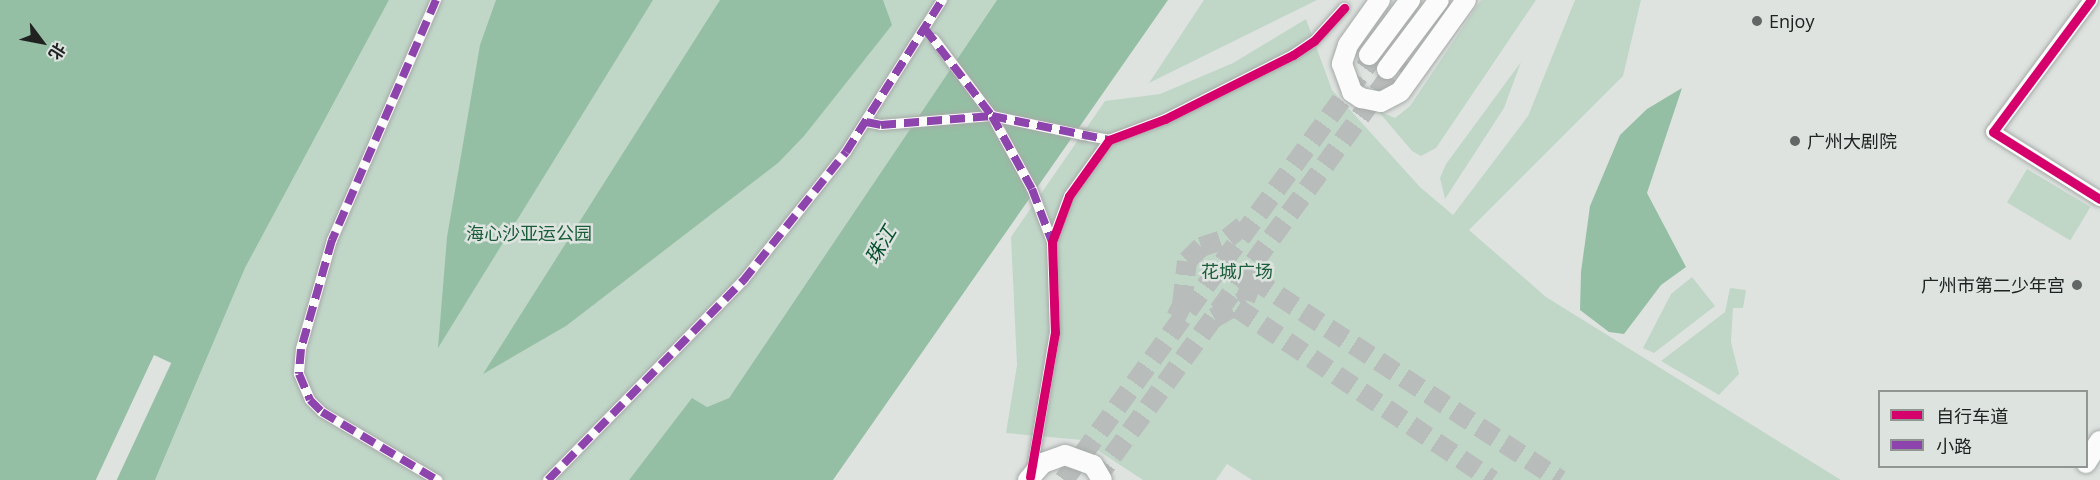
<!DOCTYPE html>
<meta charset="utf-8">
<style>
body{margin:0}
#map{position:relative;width:2100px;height:480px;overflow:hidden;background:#dee3e0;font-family:"Open Sans","Noto Sans SC",sans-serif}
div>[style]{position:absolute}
.green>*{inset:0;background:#c0d7c8;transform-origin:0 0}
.water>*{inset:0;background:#95bfa4}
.pier>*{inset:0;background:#dee3e0;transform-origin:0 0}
.secondary-tunnel>*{height:20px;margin-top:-10px;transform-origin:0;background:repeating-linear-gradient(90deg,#b8bcba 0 20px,transparent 0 30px)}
.roads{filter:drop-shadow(0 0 2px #a6aaa7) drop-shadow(0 0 2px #a6aaa7)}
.pedestrian>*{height:10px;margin:-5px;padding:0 5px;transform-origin:5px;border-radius:5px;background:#fafbfa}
.minor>*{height:14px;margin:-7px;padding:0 7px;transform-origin:7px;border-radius:7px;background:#fafbfa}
.secondary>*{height:20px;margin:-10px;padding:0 10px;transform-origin:10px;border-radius:10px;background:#fafbfa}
.bridges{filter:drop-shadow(0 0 2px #a6aaa7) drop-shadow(0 0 2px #a6aaa7)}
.pedestrian-bridge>*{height:10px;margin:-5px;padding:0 5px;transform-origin:5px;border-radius:5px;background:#fafbfa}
.quiet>*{height:8px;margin-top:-4px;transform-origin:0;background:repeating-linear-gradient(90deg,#8e44ad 0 15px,transparent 0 23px)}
.cycleway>*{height:9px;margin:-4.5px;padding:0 4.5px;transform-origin:4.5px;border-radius:4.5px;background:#d6006c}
.dots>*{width:16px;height:16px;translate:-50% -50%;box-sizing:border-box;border:3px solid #dde4df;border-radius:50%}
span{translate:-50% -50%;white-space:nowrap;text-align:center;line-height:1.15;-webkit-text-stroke:5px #dde4df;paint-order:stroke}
.poi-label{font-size:18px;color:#202221}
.left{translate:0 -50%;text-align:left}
.right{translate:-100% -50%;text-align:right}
.park-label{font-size:18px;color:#1b5c39}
.water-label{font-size:20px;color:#054e2c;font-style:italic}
.legend{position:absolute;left:1878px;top:390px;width:210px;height:78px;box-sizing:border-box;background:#dde4df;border:2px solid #919693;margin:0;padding:8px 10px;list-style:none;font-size:18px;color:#202221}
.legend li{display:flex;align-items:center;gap:12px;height:30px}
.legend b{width:30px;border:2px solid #919693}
.north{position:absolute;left:12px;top:12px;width:60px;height:60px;-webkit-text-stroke:4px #dde4df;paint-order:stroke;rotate:122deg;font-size:16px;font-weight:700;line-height:24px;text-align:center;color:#202221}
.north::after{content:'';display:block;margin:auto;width:21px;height:27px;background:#202221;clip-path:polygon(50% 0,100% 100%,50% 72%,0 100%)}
</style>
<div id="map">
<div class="green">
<i style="clip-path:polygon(389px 0,997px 0,729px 398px,707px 407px,692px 399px,629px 480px,155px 480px,245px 268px)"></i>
<i style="clip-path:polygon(1204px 0,1317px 0,1149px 83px)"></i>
<i style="clip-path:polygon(1481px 0,1536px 0,1436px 148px,1421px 156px,1412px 151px,1378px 111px,1395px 118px,1410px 106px)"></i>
<i style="clip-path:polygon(1575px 0,1641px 0,1623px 76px,1469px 230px,1546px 297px,1841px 480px,1252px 480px,1227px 464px,1216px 480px,1143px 480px,1082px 440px,1006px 433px,1017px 365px,1011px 237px,1105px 101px,1160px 94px,1233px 63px,1306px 19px,1332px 90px,1420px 187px,1453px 215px,1528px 116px)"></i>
<i style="clip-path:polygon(1521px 62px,1504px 108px,1445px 199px,1440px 178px,1446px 164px)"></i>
<i style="left:2027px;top:169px;width:74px;height:39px;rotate:31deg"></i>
<i style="clip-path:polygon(1692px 277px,1715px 306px,1654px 353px,1643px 348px,1671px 294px)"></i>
<i style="clip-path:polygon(1730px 288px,1746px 290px,1743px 308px,1733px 308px,1731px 342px,1739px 374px,1719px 395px,1661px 361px,1725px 312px)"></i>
</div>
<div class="water">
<i style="clip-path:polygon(0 0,389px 0,245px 268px,155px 480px,0 480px)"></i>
<i style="clip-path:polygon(496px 0,653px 0,438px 348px,447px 237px,480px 45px)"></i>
<i style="clip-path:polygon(720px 0,883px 0,892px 25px,804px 136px,778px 163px,566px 326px,483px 374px)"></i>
<i style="clip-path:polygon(997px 0,1168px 0,833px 480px,629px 480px,692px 398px,707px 407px,729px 398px)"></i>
<i style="clip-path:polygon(1682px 88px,1647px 193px,1686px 267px,1661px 285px,1624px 334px,1609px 332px,1580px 310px,1581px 272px,1590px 206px,1620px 135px,1647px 109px)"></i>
</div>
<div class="pier">
<i style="left:154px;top:355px;width:19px;height:138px;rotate:25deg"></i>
</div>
<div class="secondary-tunnel">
<i style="left:1253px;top:279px;width:367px;rotate:33.2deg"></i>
<i style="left:1237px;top:308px;width:308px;rotate:34deg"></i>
<i style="left:1176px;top:317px;width:13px;rotate:-63deg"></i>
<i style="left:1182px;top:305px;width:44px;rotate:-83.5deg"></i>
<i style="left:1187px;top:261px;width:20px;rotate:-45deg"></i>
<i style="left:1201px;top:247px;width:28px;rotate:-18deg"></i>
<i style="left:1228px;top:238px;width:19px;rotate:-39deg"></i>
<i style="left:1214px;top:318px;width:36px;rotate:-30deg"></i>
<i style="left:1245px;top:300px;width:22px;rotate:-69deg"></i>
<i style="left:1253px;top:279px;width:10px;rotate:-96deg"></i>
<i style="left:1064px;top:480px;width:541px;rotate:-53.87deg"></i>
<i style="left:1095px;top:480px;width:522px;rotate:-53.88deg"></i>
</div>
<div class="roads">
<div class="pedestrian">
<i style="left:436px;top:0;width:262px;rotate:113.4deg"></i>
<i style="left:332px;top:240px;width:113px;rotate:105.9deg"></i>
<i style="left:301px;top:349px;width:25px;rotate:95deg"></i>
<i style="left:299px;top:374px;width:28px;rotate:67deg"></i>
<i style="left:310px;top:400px;width:17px;rotate:45deg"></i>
<i style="left:322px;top:412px;width:134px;rotate:30.6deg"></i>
<i style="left:866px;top:122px;width:15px;rotate:11deg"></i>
<i style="left:881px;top:125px;width:111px;rotate:-4.6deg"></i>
<i style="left:992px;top:116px;width:83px;rotate:61.3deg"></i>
<i style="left:1032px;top:189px;width:57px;rotate:69.3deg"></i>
<i style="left:1082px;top:135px;width:27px;rotate:10deg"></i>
<i style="left:1032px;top:470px;width:139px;rotate:-80.5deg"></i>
<i style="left:1055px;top:333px;width:91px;rotate:-91.9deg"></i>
<i style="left:1052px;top:242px;width:49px;rotate:-69.7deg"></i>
<i style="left:1069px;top:196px;width:69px;rotate:-54.5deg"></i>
<i style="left:1109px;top:140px;width:60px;rotate:-20.6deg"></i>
<i style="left:1165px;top:119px;width:143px;rotate:-26.6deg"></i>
<i style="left:1293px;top:55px;width:25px;rotate:-34deg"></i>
<i style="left:1314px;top:41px;width:45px;rotate:-47.7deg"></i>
<i style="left:548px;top:480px;width:279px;rotate:-45.6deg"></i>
<i style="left:743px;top:281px;width:165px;rotate:-51.4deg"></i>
<i style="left:846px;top:152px;width:180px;rotate:-57.7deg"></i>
</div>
<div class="minor">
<i style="left:2091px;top:0;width:164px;rotate:126.6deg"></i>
<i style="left:1993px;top:132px;width:126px;rotate:32.1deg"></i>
</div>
<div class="secondary">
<i style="left:1380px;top:0;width:55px;rotate:125.4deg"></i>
<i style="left:1348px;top:45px;width:20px;rotate:108deg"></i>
<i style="left:1342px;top:64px;width:30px;rotate:70deg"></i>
<i style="left:1352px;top:92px;width:11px;rotate:34deg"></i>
<i style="left:1361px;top:98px;width:20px;rotate:11deg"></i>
<i style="left:1381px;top:102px;width:21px;rotate:-28deg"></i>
<i style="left:1400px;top:92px;width:113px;rotate:-54.3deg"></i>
<i style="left:1369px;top:55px;width:69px;rotate:-53.3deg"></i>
<i style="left:1387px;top:69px;width:86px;rotate:-53deg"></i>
<i style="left:2086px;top:463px;width:26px;rotate:-58deg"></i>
<i style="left:1028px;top:480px;width:23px;rotate:-49deg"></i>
<i style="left:1043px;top:463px;width:23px;rotate:-20deg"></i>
<i style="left:1065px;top:455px;width:30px;rotate:20deg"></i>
<i style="left:1093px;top:465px;width:17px;rotate:59deg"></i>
</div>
</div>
<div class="bridges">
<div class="pedestrian-bridge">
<i style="left:934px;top:39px;width:96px;rotate:53deg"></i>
<i style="left:992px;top:116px;width:92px;rotate:11.9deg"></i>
</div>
</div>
<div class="quiet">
<i style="left:436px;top:0;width:262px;rotate:113.4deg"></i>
<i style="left:332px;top:240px;width:113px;rotate:105.9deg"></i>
<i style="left:301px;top:349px;width:25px;rotate:95deg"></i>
<i style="left:299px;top:374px;width:28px;rotate:67deg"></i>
<i style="left:310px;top:400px;width:17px;rotate:45deg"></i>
<i style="left:322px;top:412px;width:134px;rotate:30.6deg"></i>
<i style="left:925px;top:29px;width:110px;rotate:52.4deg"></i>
<i style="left:992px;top:116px;width:119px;rotate:11.6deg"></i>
<i style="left:866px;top:122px;width:15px;rotate:11deg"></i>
<i style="left:881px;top:125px;width:111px;rotate:-4.6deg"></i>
<i style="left:992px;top:116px;width:83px;rotate:61.3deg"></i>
<i style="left:1032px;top:189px;width:57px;rotate:69.3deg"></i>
<i style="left:548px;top:480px;width:279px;rotate:-45.6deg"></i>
<i style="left:743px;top:281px;width:165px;rotate:-51.4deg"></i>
<i style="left:846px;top:152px;width:180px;rotate:-57.7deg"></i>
</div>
<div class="cycleway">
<i style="left:2091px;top:0;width:164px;rotate:126.6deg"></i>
<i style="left:1993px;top:132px;width:126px;rotate:32.1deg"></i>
<i style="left:1030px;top:477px;width:146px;rotate:-80.2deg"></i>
<i style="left:1055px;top:333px;width:91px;rotate:-91.9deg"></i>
<i style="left:1052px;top:242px;width:49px;rotate:-69.7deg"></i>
<i style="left:1069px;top:196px;width:69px;rotate:-54.5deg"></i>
<i style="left:1109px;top:140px;width:60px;rotate:-20.6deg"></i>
<i style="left:1165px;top:119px;width:143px;rotate:-26.6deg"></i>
<i style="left:1293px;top:55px;width:25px;rotate:-34deg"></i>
<i style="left:1314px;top:41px;width:45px;rotate:-47.7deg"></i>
</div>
<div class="dots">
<i style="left:1757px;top:21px;background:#626664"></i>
<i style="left:1795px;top:141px;background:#626664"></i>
<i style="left:2077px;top:285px;background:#626664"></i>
</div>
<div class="poi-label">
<span class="left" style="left:1769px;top:21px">Enjoy</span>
<span class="left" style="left:1807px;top:141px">广州大剧院</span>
<span class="right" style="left:2065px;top:285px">广州市第二少年宫</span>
</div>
<div class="park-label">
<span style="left:529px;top:233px">海心沙亚运公园</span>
<span style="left:1237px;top:271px">花城广场</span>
</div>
<div class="water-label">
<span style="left:880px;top:245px;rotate:-59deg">珠江</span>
</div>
<ul class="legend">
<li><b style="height:8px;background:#d6006c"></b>自行车道</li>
<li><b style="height:8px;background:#8e44ad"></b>小路</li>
</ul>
<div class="north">北</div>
</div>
